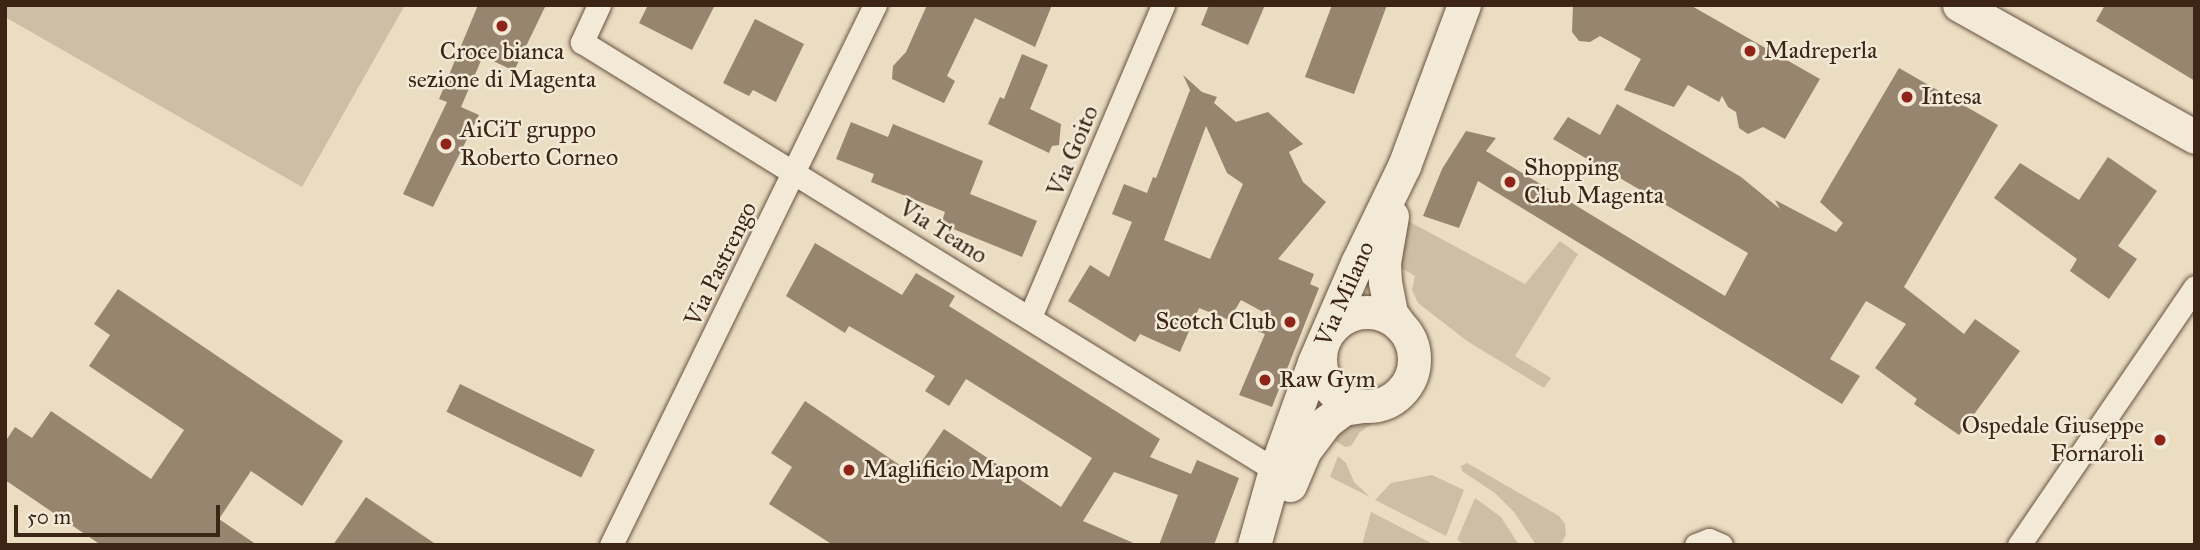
<!DOCTYPE html>
<style>
body{margin:0}
#map{position:relative;width:2200px;height:550px;overflow:hidden;background:#ebddc2;font-family:"IM FELL Great Primer",serif}
div>[style]{position:absolute}
.green>*{inset:0;background:#cdbea5}
.building>*{inset:0;background:#97856f;transform-origin:0 0}
.roads{filter:drop-shadow(0 0 2px #685340) drop-shadow(0 0 2px #685340)}
.street>*{height:23px;margin:-11.5px;padding:0 11.5px;transform-origin:11.5px;border-radius:11.5px;background:#f2e9d7}
.secondary>*{height:33px;margin:-16.5px;padding:0 16.5px;transform-origin:16.5px;border-radius:16.5px;background:#f2e9d7}
.secondary>.ring{margin:-16.5px;padding:0;box-sizing:content-box;background:none;border:33px solid #f2e9d7;border-radius:50%}
.dots>*{width:19px;height:19px;translate:-50% -50%;box-sizing:border-box;border:4px solid #f2e9d7;border-radius:50%}
span{translate:-50% -50%;white-space:nowrap;text-align:center;line-height:1.15;-webkit-text-stroke:5px #f2e9d7;paint-order:stroke}
.poi-label{font-size:24px;color:#3c2515}
.left{translate:0 -50%;text-align:left}
.right{translate:-100% -50%;text-align:right}
.street-label{font-size:24px;color:#3c2515}
.frame{position:absolute;inset:0;border:7px solid #3c2515;pointer-events:none}
.scale{position:absolute;left:14px;top:505px;width:206px;height:32px;box-sizing:border-box;border:4px solid #3c2515;border-top:0;padding-left:9px;font-size:21px;line-height:24px;white-space:nowrap;color:#3c2515;-webkit-text-stroke:5px #f2e9d7;paint-order:stroke}
</style>
<div id="map">
<div class="green">
<i style="clip-path:polygon(5px 5px,405px 5px,302px 187px,5px 17px)"></i>
<i style="clip-path:polygon(1408px 221px,1525px 284px,1560px 241px,1578px 254px,1515px 356px,1551px 378px,1544px 388px,1467px 341px,1418px 303px,1412px 290px,1415px 276px,1395px 264px)"></i>
<i style="clip-path:polygon(1375px 422px,1360px 432px,1351px 446px,1345px 447px,1328px 436px,1347px 424px)"></i>
<i style="clip-path:polygon(1338px 456px,1346px 463px,1354px 482px,1370px 497px,1330px 477px)"></i>
<i style="clip-path:polygon(1467px 463px,1559px 516px,1565px 524px,1566px 535px,1561px 544px,1536px 545px,1514px 512px,1495px 493px,1462px 471px,1461px 466px)"></i>
<i style="clip-path:polygon(1432px 475px,1464px 490px,1446px 536px,1375px 500px,1391px 483px)"></i>
<i style="clip-path:polygon(1475px 498px,1501px 517px,1519px 545px,1466px 545px,1457px 540px)"></i>
<i style="clip-path:polygon(1371px 512px,1435px 545px,1362px 545px)"></i>
</div>
<div class="building">
<i style="clip-path:polygon(478px 5px,546px 5px,514px 71px,483px 56px,461px 107px,479px 115px,433px 207px,403px 194px,447px 102px,439px 99px)"></i>
<i style="clip-path:polygon(648px 5px,715px 5px,692px 50px,639px 23px)"></i>
<i style="clip-path:polygon(927px 5px,1052px 5px,1035px 47px,975px 18px,947px 76px,955px 81px,944px 103px,892px 79px,893px 66px,906px 52px)"></i>
<i style="clip-path:polygon(1209px 5px,1265px 5px,1248px 45px,1201px 25px)"></i>
<i style="clip-path:polygon(1332px 5px,1387px 5px,1354px 94px,1305px 77px)"></i>
<i style="clip-path:polygon(1573px 5px,1690px 5px,1820px 79px,1785px 139px,1763px 127px,1748px 134px,1739px 128px,1736px 112px,1728px 107px,1722px 96px,1719px 102px,1688px 85px,1674px 107px,1624px 90px,1641px 59px,1600px 36px,1590px 42px,1579px 41px,1572px 32px)"></i>
<i style="clip-path:polygon(2105px 5px,2195px 5px,2195px 81px,2096px 21px)"></i>
<i style="clip-path:polygon(755px 19px,804px 44px,776px 102px,753px 90px,749px 96px,723px 83px)"></i>
<i style="clip-path:polygon(1022px 54px,1048px 65px,1030px 109px,1061px 124px,1059px 145px,1052px 146px,1049px 153px,988px 124px,1000px 97px,1004px 99px)"></i>
<i style="clip-path:polygon(1899px 68px,1998px 125px,1904px 287px,1964px 334px,1975px 319px,2020px 351px,1959px 435px,1914px 404px,1917px 399px,1875px 368px,1906px 324px,1866px 301px,1830px 359px,1860px 376px,1842px 404px,1478px 181px,1459px 228px,1423px 216px,1442px 169px,1466px 131px,1496px 138px,1486px 151px,1725px 296px,1748px 253px,1553px 139px,1568px 117px,1600px 135px,1617px 104px,1741px 177px,1780px 209px,1775px 200px,1836px 232px,1843px 223px,1820px 202px)"></i>
<i style="clip-path:polygon(evenodd,1183px 75px,1202px 92px,1217px 97px,1214px 103px,1236px 122px,1268px 112px,1303px 144px,1289px 152px,1303px 182px,1326px 202px,1278px 259px,1314px 274px,1310px 284px,1319px 288px,1272px 407px,1239px 395px,1265px 334px,1257px 331px,1265px 313px,1241px 300px,1229px 320px,1199px 308px,1180px 352px,1140px 334px,1135px 342px,1068px 301px,1090px 265px,1109px 277px,1132px 222px,1112px 214px,1124px 184px,1147px 193px,1153px 177px,1156px 178px,1190px 90px,1183px 75px,1206px 126px,1227px 173px,1243px 184px,1210px 259px,1164px 240px,1206px 126px)"></i>
<i style="clip-path:polygon(851px 122px,888px 137px,893px 124px,983px 161px,970px 194px,1037px 221px,1022px 257px,941px 224px,945px 212px,871px 182px,874px 174px,836px 159px)"></i>
<i style="clip-path:polygon(2108px 157px,2157px 191px,2118px 246px,2137px 259px,2109px 299px,2070px 271px,2077px 259px,1994px 198px,2020px 163px,2079px 200px)"></i>
<i style="clip-path:polygon(815px 243px,902px 295px,916px 273px,955px 296px,949px 306px,1160px 439px,1150px 457px,1191px 474px,1197px 460px,1239px 478px,1214px 545px,1159px 545px,1178px 495px,1114px 472px,1083px 521px,1138px 545px,833px 545px,769px 504px,792px 467px,771px 453px,805px 401px,913px 474px,944px 429px,1061px 507px,1092px 458px,966px 379px,949px 406px,925px 391px,935px 376px,849px 326px,845px 333px,786px 296px)"></i>
<i style="clip-path:polygon(118px 289px,343px 441px,302px 506px,251px 471px,219px 519px,257px 545px,101px 545px,5px 480px,5px 442px,15px 427px,32px 438px,51px 411px,151px 479px,184px 430px,89px 366px,110px 335px,94px 324px)"></i>
<i style="left:460px;top:384px;width:150px;height:31px;rotate:26deg"></i>
<i style="clip-path:polygon(366px 497px,437px 545px,333px 545px)"></i>
</div>
<div class="roads">
<div class="street">
<i style="left:599px;top:5px;width:41px;rotate:114.7deg"></i>
<i style="left:582px;top:42px;width:815px;rotate:31.7deg"></i>
<i style="left:1030px;top:317px;width:339px;rotate:-66.9deg"></i>
<i style="left:611px;top:545px;width:601px;rotate:-63.95deg"></i>
<i style="left:1696px;top:545px;width:14px;rotate:-21deg"></i>
<i style="left:1709px;top:540px;width:13px;rotate:23deg"></i>
<i style="left:2019px;top:545px;width:312px;rotate:-55.7deg"></i>
</div>
<div class="secondary">
<i style="left:1959px;top:5px;width:270px;rotate:29.2deg"></i>
<i style="left:1392px;top:216px;width:48px;rotate:99.7deg"></i>
<i style="left:1384px;top:263px;width:19px;rotate:87deg"></i>
<i style="left:1385px;top:282px;width:32px;rotate:79deg"></i>
<i style="left:1391px;top:313px;width:14px;rotate:54deg"></i>
<i class="ring" style="left:1320px;top:312px;width:61px;height:61px"></i>
<i style="left:1290px;top:485px;width:38px;rotate:-67deg"></i>
<i style="left:1305px;top:450px;width:35px;rotate:-53deg"></i>
<i style="left:1326px;top:422px;width:21px;rotate:-37deg"></i>
<i style="left:1343px;top:409px;width:20px;rotate:-9deg"></i>
<i style="left:1254px;top:545px;width:78px;rotate:-74.4deg"></i>
<i style="left:1275px;top:470px;width:115px;rotate:-70.1deg"></i>
<i style="left:1314px;top:362px;width:110px;rotate:-66.5deg"></i>
<i style="left:1358px;top:261px;width:106px;rotate:-64.2deg"></i>
<i style="left:1404px;top:166px;width:172px;rotate:-69.6deg"></i>
</div>
</div>
<div class="dots">
<i style="left:502px;top:26px;background:#8f2418"></i>
<i style="left:1750px;top:51px;background:#8f2418"></i>
<i style="left:1907px;top:97px;background:#8f2418"></i>
<i style="left:446px;top:144px;background:#8f2418"></i>
<i style="left:1510px;top:182px;background:#8f2418"></i>
<i style="left:1290px;top:322px;background:#8f2418"></i>
<i style="left:1265px;top:380px;background:#8f2418"></i>
<i style="left:2160px;top:440px;background:#8f2418"></i>
<i style="left:849px;top:470px;background:#8f2418"></i>
</div>
<div class="poi-label">
<span class="left" style="left:1764px;top:51px">Madreperla</span>
<span style="left:502px;top:66px">Croce bianca<br>sezione di Magenta</span>
<span class="left" style="left:1921px;top:97px">Intesa</span>
<span class="left" style="left:460px;top:144px">AiCiT gruppo<br>Roberto Corneo</span>
<span class="left" style="left:1524px;top:182px">Shopping<br>Club Magenta</span>
<span class="right" style="left:1276px;top:322px">Scotch Club</span>
<span class="left" style="left:1279px;top:380px">Raw Gym</span>
<span class="right" style="left:2144px;top:440px">Ospedale Giuseppe<br>Fornaroli</span>
<span class="left" style="left:863px;top:470px">Maglificio Mapom</span>
</div>
<div class="street-label">
<span style="left:1073px;top:151px;rotate:-67deg">Via Goito</span>
<span style="left:943px;top:232px;rotate:32deg">Via Teano</span>
<span style="left:721px;top:264px;rotate:-64deg">Via Pastrengo</span>
<span style="left:1345px;top:294px;rotate:-66deg">Via Milano</span>
</div>
<div class="frame"></div>
<div class="scale">50 m</div>
</div>
